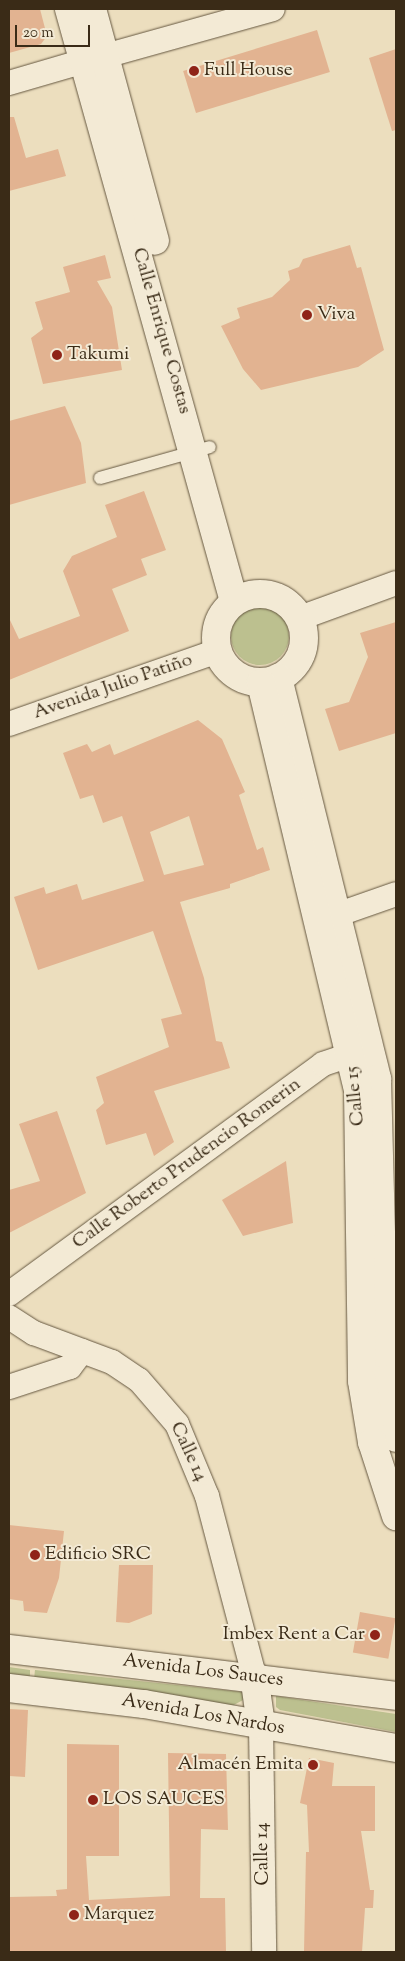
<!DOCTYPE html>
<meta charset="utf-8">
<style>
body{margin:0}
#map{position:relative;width:405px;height:1961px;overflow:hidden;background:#ecdebe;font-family:"Sorts Mill Goudy",serif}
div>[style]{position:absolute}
.green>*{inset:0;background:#bcc08f}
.round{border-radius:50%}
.building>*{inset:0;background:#e2b391;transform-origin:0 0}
.roads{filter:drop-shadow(0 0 1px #665841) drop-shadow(0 0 1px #665841)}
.lane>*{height:12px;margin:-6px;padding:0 6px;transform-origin:6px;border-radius:6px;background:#f3ead5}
.street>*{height:24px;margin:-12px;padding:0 12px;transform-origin:12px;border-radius:12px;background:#f3ead5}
.secondary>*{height:28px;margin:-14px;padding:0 14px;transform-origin:14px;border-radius:14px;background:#f3ead5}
.secondary>.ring{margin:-14px;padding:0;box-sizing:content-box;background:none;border:28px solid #f3ead5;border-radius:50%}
.dots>*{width:14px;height:14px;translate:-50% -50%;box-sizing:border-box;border:2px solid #f3ead5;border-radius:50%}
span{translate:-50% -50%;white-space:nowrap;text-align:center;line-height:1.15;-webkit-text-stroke:4px #f3ead5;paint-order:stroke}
.poi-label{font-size:19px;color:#3a2b17}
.left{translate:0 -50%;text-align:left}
.right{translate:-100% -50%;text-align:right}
.street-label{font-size:19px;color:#3a2b17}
.frame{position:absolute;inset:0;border:10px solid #3a2b17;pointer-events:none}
.scale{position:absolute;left:15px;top:25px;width:75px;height:22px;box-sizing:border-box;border:2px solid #3a2b17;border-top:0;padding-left:6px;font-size:15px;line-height:18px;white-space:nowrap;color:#3a2b17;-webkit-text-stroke:4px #f3ead5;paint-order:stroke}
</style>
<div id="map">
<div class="green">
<i class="round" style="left:231px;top:607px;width:58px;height:58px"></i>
<i style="clip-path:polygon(9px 1667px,30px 1670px,30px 1679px,9px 1678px)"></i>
<i style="clip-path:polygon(35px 1670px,243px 1692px,243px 1700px,232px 1706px,34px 1679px)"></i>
<i style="clip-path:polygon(276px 1696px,396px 1714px,396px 1732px,280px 1710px,276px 1707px)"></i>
</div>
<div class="building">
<i style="clip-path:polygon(9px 9px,40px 9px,47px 36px,41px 44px,9px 53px)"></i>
<i style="left:317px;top:30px;width:44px;height:140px;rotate:73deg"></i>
<i style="clip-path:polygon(396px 49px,396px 130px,392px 131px,369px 58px)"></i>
<i style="clip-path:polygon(9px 117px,14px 117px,26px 158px,58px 149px,66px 176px,9px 191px)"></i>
<i style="clip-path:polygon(350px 245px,357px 268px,361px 267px,384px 350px,358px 367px,261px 390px,243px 369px,221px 326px,240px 318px,237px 308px,272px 297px,290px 280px,288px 271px,299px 267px,303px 259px)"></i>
<i style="clip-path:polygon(105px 255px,111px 278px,97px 281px,112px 307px,122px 370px,43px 384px,31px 338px,43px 329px,35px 302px,70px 292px,63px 267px)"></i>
<i style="clip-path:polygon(65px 406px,81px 443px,86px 483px,9px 505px,9px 421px)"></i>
<i style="clip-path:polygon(144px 491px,166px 550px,141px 559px,147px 575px,112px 589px,129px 631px,9px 680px,9px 618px,19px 639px,80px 616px,63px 571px,72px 556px,117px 537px,105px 505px)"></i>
<i style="clip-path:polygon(396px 622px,396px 733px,339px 751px,325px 709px,349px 702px,368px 657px,360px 633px)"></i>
<i style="clip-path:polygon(evenodd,198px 720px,222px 739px,245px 792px,239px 795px,257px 850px,263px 847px,270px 870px,230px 884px,230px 888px,180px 902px,204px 978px,216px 1041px,222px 1042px,230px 1068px,154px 1091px,174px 1142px,154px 1156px,146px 1133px,106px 1145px,96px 1110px,104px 1103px,96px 1077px,169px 1047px,161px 1019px,182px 1014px,153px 931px,38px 970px,14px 897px,44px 887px,46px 894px,77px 884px,82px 900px,144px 881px,122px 816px,103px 823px,93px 795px,80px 799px,63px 753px,87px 744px,92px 752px,110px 744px,114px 755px,198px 720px,189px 816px,204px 865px,164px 875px,150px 832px,189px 816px)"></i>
<i style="clip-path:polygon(57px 1111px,86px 1193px,9px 1233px,9px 1190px,40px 1181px,19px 1124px)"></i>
<i style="clip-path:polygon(286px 1161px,293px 1223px,243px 1236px,222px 1200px)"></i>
<i style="clip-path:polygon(9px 1525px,64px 1531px,59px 1578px,47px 1613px,24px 1611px,23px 1601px,9px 1599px)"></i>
<i style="clip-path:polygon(119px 1565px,153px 1565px,152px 1614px,129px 1623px,116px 1622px)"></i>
<i style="left:360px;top:1612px;width:36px;height:41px;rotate:10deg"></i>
<i style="clip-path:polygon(9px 1709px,28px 1710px,25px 1777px,9px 1776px)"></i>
<i style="clip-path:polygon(67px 1744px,119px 1745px,119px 1856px,86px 1856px,89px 1900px,170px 1896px,168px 1753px,226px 1754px,228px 1830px,201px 1829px,200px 1898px,225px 1898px,226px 1952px,9px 1952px,9px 1897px,57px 1896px,56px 1890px,67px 1889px)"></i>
<i style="clip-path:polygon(309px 1758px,334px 1763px,332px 1786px,375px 1786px,375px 1831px,361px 1831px,370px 1890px,374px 1890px,373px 1908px,365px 1908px,362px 1952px,304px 1952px,306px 1852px,309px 1852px,307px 1805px,300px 1803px)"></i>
</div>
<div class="roads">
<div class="lane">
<i style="left:100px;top:478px;width:114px;rotate:-15.7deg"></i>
</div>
<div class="street">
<i style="left:105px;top:56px;width:174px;rotate:-15.6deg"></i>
<i style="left:9px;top:83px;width:78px;rotate:-16.3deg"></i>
<i style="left:300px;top:618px;width:102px;rotate:-20deg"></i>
<i style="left:9px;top:724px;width:220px;rotate:-19.3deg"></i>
<i style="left:339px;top:914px;width:60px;rotate:-19.3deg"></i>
<i style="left:9px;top:1294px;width:389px;rotate:-36.2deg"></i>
<i style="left:323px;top:1064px;width:46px;rotate:-18.8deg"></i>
<i style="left:9px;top:1317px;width:30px;rotate:33deg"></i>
<i style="left:34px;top:1333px;width:83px;rotate:20.4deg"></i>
<i style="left:112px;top:1362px;width:32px;rotate:34deg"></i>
<i style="left:139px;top:1380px;width:58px;rotate:49.2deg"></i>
<i style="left:177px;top:1424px;width:78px;rotate:67.4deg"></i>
<i style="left:207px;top:1496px;width:185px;rotate:75.3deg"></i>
<i style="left:9px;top:1387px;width:64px;rotate:-18.2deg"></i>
<i style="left:70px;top:1367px;width:20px;rotate:-53deg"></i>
<i style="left:261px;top:1725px;width:227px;rotate:89.2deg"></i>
</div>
<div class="secondary">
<i style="left:69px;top:9px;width:615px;rotate:74.43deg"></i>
<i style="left:92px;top:9px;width:240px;rotate:74.8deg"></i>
<i class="ring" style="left:216px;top:594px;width:60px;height:60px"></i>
<i style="left:278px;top:678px;width:413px;rotate:76.1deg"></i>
<i style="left:377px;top:1079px;width:300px;rotate:88.5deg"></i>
<i style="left:385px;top:1379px;width:60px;rotate:79.4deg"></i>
<i style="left:261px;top:683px;width:417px;rotate:76.6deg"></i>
<i style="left:358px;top:1089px;width:292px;rotate:89.2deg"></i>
<i style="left:362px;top:1381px;width:62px;rotate:80.7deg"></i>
<i style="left:372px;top:1442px;width:78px;rotate:72deg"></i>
<i style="left:9px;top:1649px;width:390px;rotate:6.9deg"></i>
<i style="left:254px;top:1675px;width:50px;rotate:82deg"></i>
<i style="left:9px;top:1688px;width:136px;rotate:6.8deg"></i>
<i style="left:144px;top:1704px;width:256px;rotate:9.9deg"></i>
</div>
</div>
<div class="dots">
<i style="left:194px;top:71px;background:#8f2418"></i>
<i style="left:307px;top:315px;background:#8f2418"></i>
<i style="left:57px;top:355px;background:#8f2418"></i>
<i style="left:35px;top:1555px;background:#8f2418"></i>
<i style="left:375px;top:1635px;background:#8f2418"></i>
<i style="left:313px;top:1765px;background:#8f2418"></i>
<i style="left:93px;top:1800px;background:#8f2418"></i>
<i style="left:74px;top:1915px;background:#8f2418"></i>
</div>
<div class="poi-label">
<span class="left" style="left:204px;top:71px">Full House</span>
<span class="left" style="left:317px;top:315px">Viva</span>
<span class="left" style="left:67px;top:355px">Takumi</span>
<span class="left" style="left:45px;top:1555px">Edificio SRC</span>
<span class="right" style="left:365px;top:1635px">Imbex Rent a Car</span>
<span class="right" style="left:303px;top:1765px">Almacén Emita</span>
<span class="left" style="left:103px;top:1800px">LOS SAUCES</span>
<span class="left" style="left:84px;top:1915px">Marquez</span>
</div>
<div class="street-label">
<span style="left:161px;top:331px;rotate:74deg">Calle Enrique Costas</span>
<span style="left:113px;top:687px;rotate:-19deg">Avenida Julio Patiño</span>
<span style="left:356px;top:1096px;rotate:-96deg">Calle 15</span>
<span style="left:187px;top:1164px;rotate:-36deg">Calle Roberto Prudencio Romerin</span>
<span style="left:188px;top:1452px;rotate:65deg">Calle 14</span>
<span style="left:203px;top:1671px;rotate:7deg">Avenida Los Sauces</span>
<span style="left:203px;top:1715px;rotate:10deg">Avenida Los Nardos</span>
<span style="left:263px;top:1854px;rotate:-91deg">Calle 14</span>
</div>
<div class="frame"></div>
<div class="scale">20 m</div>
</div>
